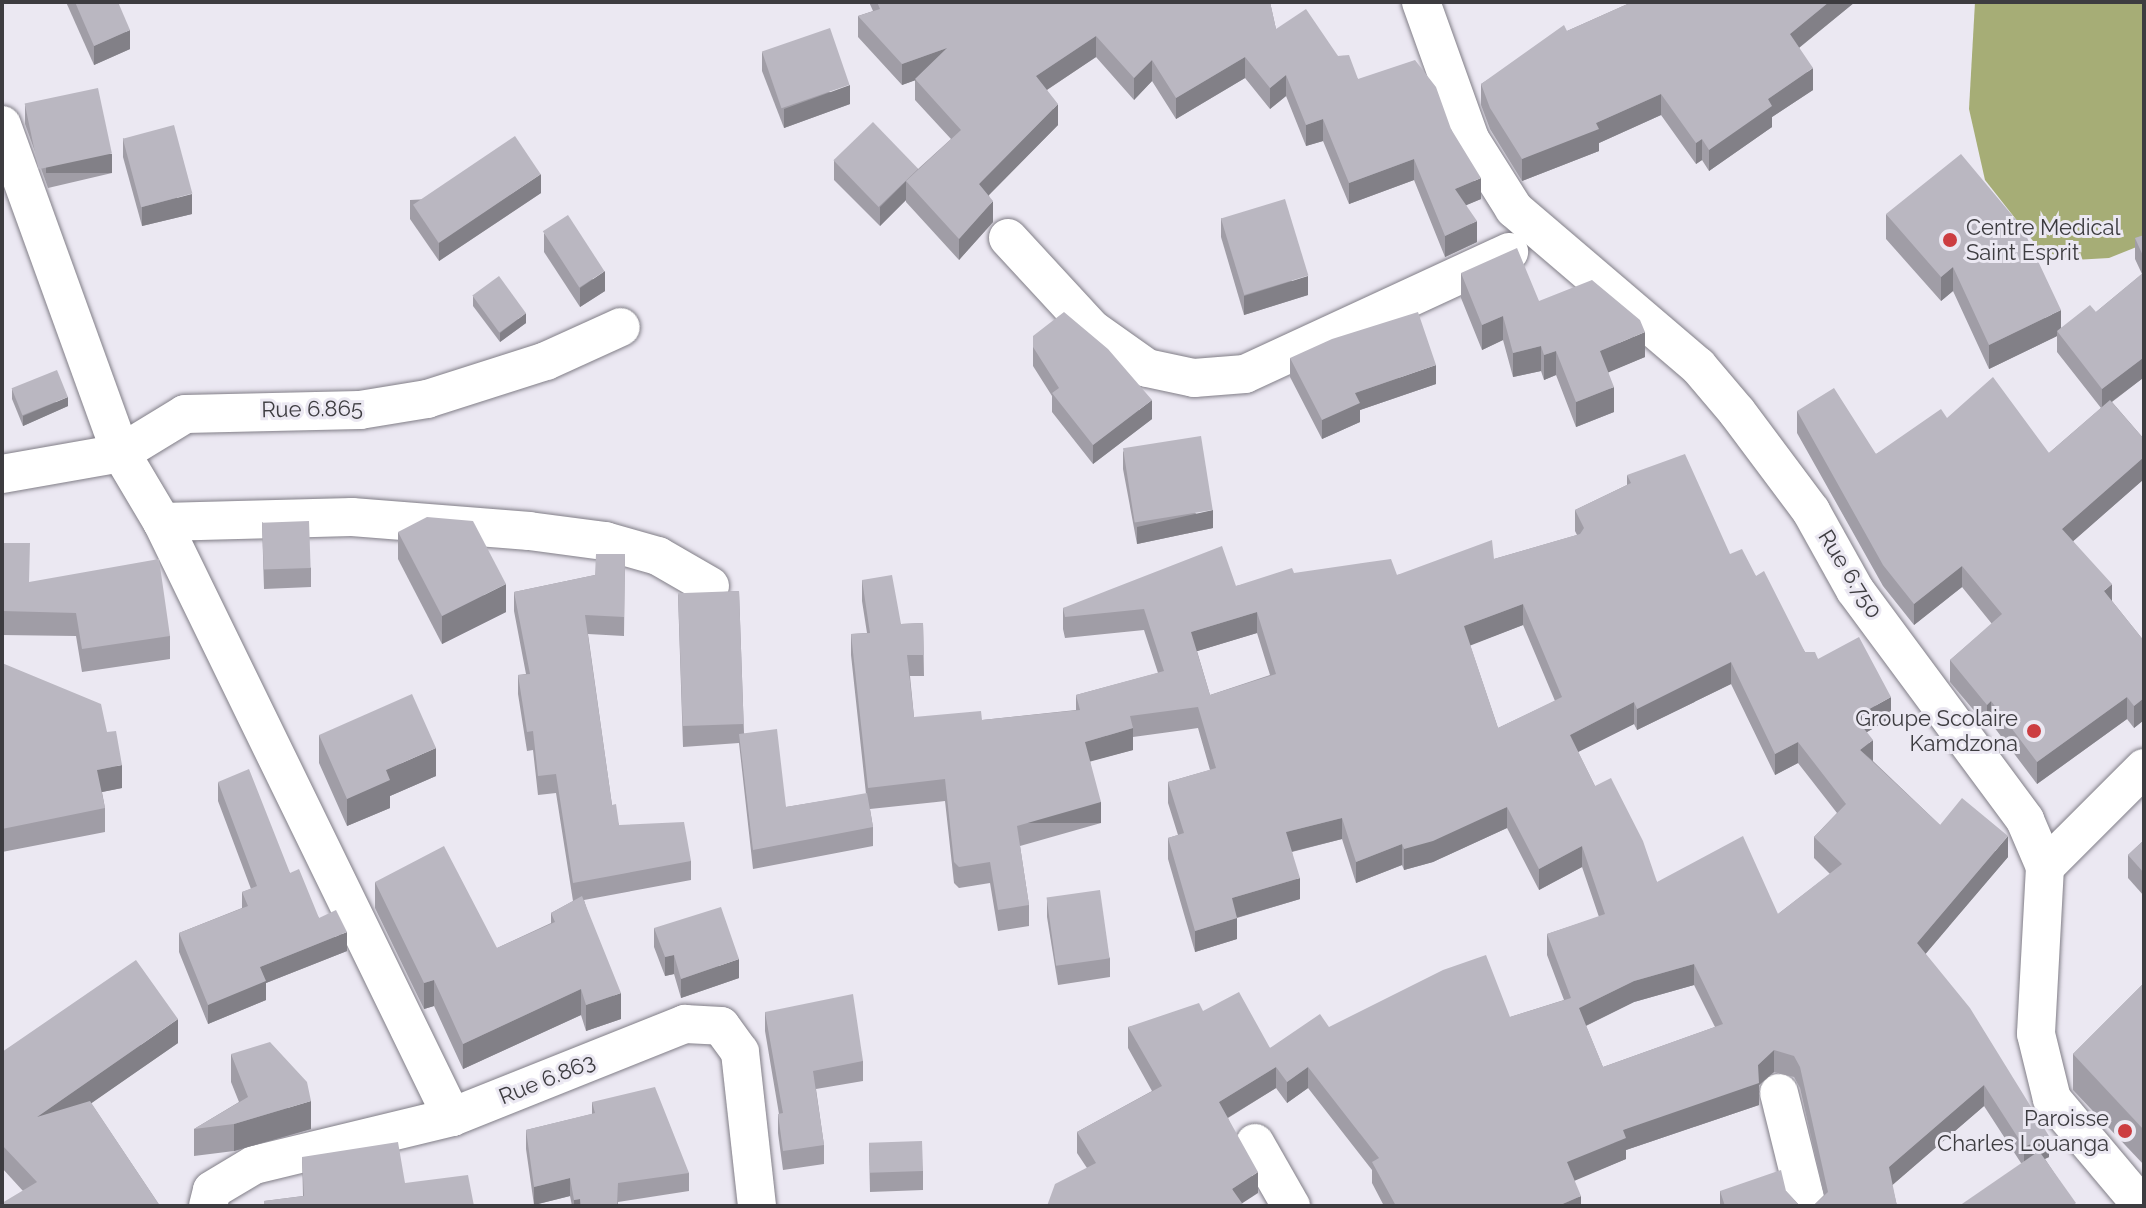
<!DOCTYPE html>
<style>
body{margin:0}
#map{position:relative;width:2146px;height:1208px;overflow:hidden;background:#ebe8f2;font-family:Raleway,sans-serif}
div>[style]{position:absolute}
.forest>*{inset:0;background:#a6ad76}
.roads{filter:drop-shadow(0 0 2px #817e87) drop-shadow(0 0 2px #817e87)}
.street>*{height:38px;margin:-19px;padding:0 19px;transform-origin:19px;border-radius:19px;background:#fff}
.wall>*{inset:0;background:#a09da6}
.shaded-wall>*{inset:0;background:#828087;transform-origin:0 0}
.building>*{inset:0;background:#bab7c1;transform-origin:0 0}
.dots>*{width:22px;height:22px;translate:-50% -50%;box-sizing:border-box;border:4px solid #ebe8f2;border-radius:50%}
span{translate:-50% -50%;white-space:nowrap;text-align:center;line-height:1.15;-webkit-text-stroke:6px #ebe8f2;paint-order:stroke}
.poi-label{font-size:22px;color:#3d3c40}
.left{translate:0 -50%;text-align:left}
.right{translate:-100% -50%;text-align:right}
.street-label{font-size:22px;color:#3d3c40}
.frame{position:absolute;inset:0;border:4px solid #3d3c40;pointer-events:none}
</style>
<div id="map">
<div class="forest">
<i style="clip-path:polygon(1975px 2px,2144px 2px,2144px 244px,2109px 258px,2074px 260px,2041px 251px,1985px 180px,1969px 109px)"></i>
</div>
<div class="roads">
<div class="street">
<i style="left:1421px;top:2px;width:145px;rotate:70.3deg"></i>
<i style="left:1470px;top:139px;width:83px;rotate:57.8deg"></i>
<i style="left:1514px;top:209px;width:242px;rotate:40.5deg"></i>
<i style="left:1698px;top:366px;width:60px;rotate:49.7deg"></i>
<i style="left:1737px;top:412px;width:124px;rotate:53.2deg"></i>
<i style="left:1811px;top:511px;width:90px;rotate:60.9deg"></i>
<i style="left:1855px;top:590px;width:286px;rotate:53.5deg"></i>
<i style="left:2025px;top:820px;width:51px;rotate:66.9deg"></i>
<i style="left:2045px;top:867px;width:167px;rotate:93.1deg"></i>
<i style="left:2036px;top:1034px;width:67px;rotate:76.2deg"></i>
<i style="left:2052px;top:1099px;width:140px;rotate:49.9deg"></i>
<i style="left:2px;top:125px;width:349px;rotate:70.1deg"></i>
<i style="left:121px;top:453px;width:80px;rotate:59.3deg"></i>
<i style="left:162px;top:522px;width:662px;rotate:64.02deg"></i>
<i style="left:1008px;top:238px;width:124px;rotate:47.3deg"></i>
<i style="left:1092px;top:329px;width:67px;rotate:35.3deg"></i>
<i style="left:1147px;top:368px;width:48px;rotate:12deg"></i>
<i style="left:1194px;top:378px;width:51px;rotate:-4.5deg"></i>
<i style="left:1245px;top:374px;width:291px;rotate:-24.8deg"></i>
<i style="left:2px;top:474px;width:121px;rotate:-10deg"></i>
<i style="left:121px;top:453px;width:75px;rotate:-31.4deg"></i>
<i style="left:185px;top:414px;width:175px;rotate:-1.3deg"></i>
<i style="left:360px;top:410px;width:68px;rotate:-9.3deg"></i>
<i style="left:427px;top:399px;width:125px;rotate:-17.7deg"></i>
<i style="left:546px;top:361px;width:82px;rotate:-24.4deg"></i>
<i style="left:162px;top:522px;width:190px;rotate:-1.5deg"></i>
<i style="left:352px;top:517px;width:178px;rotate:4.5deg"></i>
<i style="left:529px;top:531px;width:77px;rotate:7.5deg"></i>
<i style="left:605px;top:541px;width:55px;rotate:15.8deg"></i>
<i style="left:658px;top:556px;width:60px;rotate:30deg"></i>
<i style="left:2045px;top:867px;width:140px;rotate:-45deg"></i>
<i style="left:1779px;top:1093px;width:116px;rotate:76.1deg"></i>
<i style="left:1255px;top:1143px;width:73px;rotate:60.3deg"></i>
<i style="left:208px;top:1206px;width:16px;rotate:-76deg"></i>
<i style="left:212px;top:1190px;width:49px;rotate:-30.8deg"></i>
<i style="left:254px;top:1165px;width:204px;rotate:-13.6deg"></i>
<i style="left:452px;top:1117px;width:251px;rotate:-21.8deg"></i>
<i style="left:685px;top:1024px;width:36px;rotate:3deg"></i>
<i style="left:721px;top:1026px;width:32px;rotate:54deg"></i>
<i style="left:740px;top:1052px;width:155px;rotate:83.7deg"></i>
</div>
</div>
<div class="wall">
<i style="clip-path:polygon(66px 2px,118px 2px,130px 49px,94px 65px)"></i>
<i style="clip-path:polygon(869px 2px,1270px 2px,1276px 29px,1338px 56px,1358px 79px,1451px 129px,1481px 199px,1466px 205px,1477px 242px,1445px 257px,1414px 180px,1349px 204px,1323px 141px,1306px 146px,1286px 96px,1270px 109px,1245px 78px,1176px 119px,1152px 81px,1134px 100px,1096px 57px,1047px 90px,1058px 125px,989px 195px,993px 222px,959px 260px,906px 202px,906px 200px,880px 226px,834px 180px,834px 161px,918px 169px,951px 139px,915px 100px,915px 80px,902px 85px,858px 37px,858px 16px,873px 11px)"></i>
<i style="clip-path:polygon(1632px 2px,1855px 2px,1799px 48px,1813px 90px,1772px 117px,1772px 127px,1709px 171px,1702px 160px,1696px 164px,1661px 115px,1599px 143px,1599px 151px,1522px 181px,1490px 129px,1481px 105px,1481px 84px,1567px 31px)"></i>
<i style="clip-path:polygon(762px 52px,850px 104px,784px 128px,762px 71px)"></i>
<i style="clip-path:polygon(25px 105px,112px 173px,48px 188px,25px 124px)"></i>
<i style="clip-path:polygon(123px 138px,192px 214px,142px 226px,123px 157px)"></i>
<i style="clip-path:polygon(541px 193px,439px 261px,410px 219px,410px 200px)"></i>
<i style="clip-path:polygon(1886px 214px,2061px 328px,2096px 312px,2142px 274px,2135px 259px,2135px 238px,2144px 235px,2144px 380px,2143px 378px,2112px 402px,2144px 439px,2144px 479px,2073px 541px,2112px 601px,2144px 641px,2144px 720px,2134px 728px,2127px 719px,2037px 784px,1991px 723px,1987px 726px,1950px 682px,1950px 660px,1992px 624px,1962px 587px,1914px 625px,1883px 586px,1797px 433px,1797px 411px,1876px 454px,1947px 418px,2049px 453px,2101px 408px,2057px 352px,2057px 336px,1989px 369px,1953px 291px,1941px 301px,1886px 239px)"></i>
<i style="clip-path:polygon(1221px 218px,1308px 295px,1244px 315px,1221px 237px)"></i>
<i style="clip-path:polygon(544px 233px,605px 291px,580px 307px,544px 252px)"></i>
<i style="clip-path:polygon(1461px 273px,1539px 301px,1645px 357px,1608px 372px,1614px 412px,1576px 427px,1556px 375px,1544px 380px,1541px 371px,1513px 377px,1503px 340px,1482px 350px,1461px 298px)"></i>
<i style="clip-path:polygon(473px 296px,526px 323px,500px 342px,473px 306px)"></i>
<i style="clip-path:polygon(1033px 336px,1152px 419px,1093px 464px,1052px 412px,1052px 396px,1033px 366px)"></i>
<i style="clip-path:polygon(1290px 358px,1436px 384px,1360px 410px,1360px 422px,1322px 439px,1290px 377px)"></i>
<i style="clip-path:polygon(12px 389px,68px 406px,23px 426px,12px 399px)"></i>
<i style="clip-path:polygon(1123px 451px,1213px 528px,1137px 544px,1123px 469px)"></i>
<i style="clip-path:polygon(evenodd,1627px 475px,1756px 576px,1805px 652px,1818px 659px,1891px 718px,1867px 732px,1873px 761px,1940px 825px,2008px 857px,1925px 954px,2049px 1157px,2045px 1159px,2076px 1206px,2021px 1163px,1984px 1106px,1892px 1185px,1897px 1206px,1720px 1206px,1720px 1191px,1786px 1191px,1800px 1206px,1813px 1206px,1824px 1195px,1800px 1088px,1794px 1077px,1774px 1072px,1759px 1085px,1759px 1105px,1626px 1150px,1626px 1159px,1574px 1180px,1581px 1206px,1384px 1206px,1372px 1183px,1372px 1170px,1308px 1088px,1287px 1103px,1276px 1088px,1228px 1118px,1258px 1193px,1087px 1168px,1077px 1153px,1077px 1132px,1152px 1091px,1128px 1048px,1128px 1027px,1203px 1011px,1270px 1048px,1329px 1027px,1510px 1017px,1564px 1000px,1547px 955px,1547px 934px,1599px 917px,1582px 867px,1539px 890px,1507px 828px,1433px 862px,1404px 870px,1402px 865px,1356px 883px,1342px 839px,1292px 852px,1300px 899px,1237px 918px,1237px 939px,1195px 952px,1168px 859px,1168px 838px,1178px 835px,1168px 803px,1168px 782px,1210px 770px,1198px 728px,1133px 737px,1133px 750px,1090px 761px,1101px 823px,1020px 846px,1029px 905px,1029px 926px,998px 931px,990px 883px,959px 888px,954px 883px,945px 801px,870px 809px,873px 827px,873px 846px,753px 869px,739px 743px,683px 747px,678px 595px,739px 591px,744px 733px,786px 807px,866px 794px,851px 655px,851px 634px,867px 633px,862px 601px,862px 580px,901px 624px,923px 623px,924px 676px,910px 676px,914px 717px,982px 720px,1076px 710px,1076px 695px,1158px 673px,1144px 630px,1065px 638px,1063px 629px,1063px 608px,1236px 586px,1294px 573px,1397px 575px,1494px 559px,1577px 535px,1575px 531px,1575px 510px,1627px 485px,1627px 475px,1523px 625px,1555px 701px,1498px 728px,1470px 645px,1523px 625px,1627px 475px,1257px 633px,1270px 675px,1210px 695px,1197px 651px,1257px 633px,1627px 475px,1731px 684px,1775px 775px,1798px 763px,1837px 813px,1814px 837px,1814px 858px,1830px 874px,1778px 914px,1657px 882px,1595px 786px,1578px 752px,1634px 724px,1637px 730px,1731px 684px,1627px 475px,1694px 985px,1715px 1027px,1603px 1067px,1586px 1026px,1634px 1002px,1694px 985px)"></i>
<i style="clip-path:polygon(262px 522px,311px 568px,311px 587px,264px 589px)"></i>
<i style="clip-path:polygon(398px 532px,506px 612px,442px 644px,398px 559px)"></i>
<i style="clip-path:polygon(2px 543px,29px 582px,170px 636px,170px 659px,82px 672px,76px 636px,2px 635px)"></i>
<i style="clip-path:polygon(625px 554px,624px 636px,588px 634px,612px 805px,619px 825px,691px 861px,691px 880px,584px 900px,621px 1019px,586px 1031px,581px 1015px,463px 1069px,434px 1006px,424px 1009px,375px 908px,375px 882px,497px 948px,551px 923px,551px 913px,573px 901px,556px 793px,538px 795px,533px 750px,527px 751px,518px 694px,518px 675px,526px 674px,514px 611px,514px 592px,595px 575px)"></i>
<i style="clip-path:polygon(2px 663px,107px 732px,122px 788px,102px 792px,105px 808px,105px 832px,2px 852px)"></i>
<i style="clip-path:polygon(319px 735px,436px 776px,390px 796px,390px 808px,347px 826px,319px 763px)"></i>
<i style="clip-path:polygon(218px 782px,290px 873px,319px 918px,347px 951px,266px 983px,266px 1000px,208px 1024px,179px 952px,179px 933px,242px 908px,242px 892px,251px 889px,218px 801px)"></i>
<i style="clip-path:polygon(2144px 840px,2144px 896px,2128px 878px,2128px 855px)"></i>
<i style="clip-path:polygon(1047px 898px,1110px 958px,1110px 977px,1058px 985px,1047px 917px)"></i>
<i style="clip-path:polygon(654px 928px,739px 978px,681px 998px,674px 974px,665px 976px,654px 947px)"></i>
<i style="clip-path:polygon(2144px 983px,2144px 1165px,2073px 1090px,2073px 1054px)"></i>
<i style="clip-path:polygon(765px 1012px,863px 1061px,863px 1081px,816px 1089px,824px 1145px,824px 1164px,783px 1170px,778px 1133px,778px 1114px,779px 1114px,765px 1031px)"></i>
<i style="clip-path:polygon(178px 1043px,91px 1103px,160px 1206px,23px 1191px,2px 1168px,2px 1052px)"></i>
<i style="clip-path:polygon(231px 1054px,311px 1129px,234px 1151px,194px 1156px,194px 1129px,239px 1102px,231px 1082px)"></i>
<i style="clip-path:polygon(592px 1102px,689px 1173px,689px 1191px,618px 1202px,618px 1206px,572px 1206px,570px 1196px,534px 1205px,526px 1149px,526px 1130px,592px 1114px)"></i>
<i style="clip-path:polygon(869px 1143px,923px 1171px,923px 1190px,870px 1192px)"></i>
<i style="clip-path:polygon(302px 1157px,405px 1183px,474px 1206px,264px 1206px,264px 1201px,303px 1196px)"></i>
</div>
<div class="shaded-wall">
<i style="clip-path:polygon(1829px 2px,1855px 2px,1790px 55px,1790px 34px)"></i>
<i style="clip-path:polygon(130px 30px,130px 49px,94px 65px,94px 46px)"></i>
<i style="clip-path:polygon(1096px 36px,1096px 57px,1036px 97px,1036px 76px)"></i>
<i style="clip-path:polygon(947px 48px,947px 69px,902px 85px,902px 64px)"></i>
<i style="clip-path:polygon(1245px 57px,1245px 78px,1176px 119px,1176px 98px)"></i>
<i style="clip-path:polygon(1152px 60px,1152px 81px,1134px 100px,1134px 78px)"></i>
<i style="clip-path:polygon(1813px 68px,1813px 90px,1772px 117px,1772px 127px,1709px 171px,1709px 150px,1768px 99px)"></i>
<i style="clip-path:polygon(1286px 75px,1286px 96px,1270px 109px,1270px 88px)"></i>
<i style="clip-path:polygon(850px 85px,850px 104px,784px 128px,784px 109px)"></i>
<i style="clip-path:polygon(1661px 94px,1661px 115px,1599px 143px,1599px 151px,1522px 181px,1522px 159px,1596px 123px)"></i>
<i style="clip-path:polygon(1058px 104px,1058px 125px,979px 205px,979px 184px)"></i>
<i style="clip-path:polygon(1323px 119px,1323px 141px,1306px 146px,1306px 125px)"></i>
<i style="clip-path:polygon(1702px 139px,1702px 160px,1696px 164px,1696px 143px)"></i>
<i style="left:112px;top:154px;width:19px;height:66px;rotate:90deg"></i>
<i style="clip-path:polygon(1414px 159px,1414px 180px,1349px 204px,1349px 183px)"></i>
<i style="clip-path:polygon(541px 174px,541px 193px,439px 261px,439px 242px)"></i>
<i style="clip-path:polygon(1481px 178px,1481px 199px,1455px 210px,1455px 189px)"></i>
<i style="clip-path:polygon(906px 181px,906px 200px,880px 226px,880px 207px)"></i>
<i style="clip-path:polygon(192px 194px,192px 214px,142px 226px,142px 207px)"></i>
<i style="clip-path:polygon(993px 201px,993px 222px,959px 260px,959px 239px)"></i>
<i style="clip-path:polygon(1477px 221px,1477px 242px,1445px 257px,1445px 236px)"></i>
<i style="clip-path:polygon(1953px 267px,1953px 291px,1941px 301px,1941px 277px)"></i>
<i style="clip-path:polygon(605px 271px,605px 291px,580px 307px,580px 288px)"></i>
<i style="clip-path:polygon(1308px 276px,1308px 295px,1244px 315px,1244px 296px)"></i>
<i style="clip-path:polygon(2061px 310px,2061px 334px,2057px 331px,2057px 336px,1989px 369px,1989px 345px)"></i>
<i style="clip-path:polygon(526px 313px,526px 323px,500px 342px,500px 333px)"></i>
<i style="clip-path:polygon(1503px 316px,1503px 340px,1482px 350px,1482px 325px)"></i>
<i style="clip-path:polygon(1645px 332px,1645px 357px,1600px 376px,1600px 351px)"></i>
<i style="clip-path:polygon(1541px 346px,1541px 371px,1513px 377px,1513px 353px)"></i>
<i style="clip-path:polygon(1556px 351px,1556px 375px,1544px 380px,1544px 355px)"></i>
<i style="clip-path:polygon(2143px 358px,2143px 378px,2102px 409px,2102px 389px)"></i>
<i style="clip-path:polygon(1436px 365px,1436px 384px,1360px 410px,1360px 422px,1322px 439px,1322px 420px,1355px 393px)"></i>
<i style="clip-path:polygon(1614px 387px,1614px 412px,1576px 427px,1576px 402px)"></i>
<i style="clip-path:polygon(68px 397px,68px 406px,23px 426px,23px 416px)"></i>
<i style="clip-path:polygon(1152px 400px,1152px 419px,1093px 464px,1093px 445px)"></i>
<i style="clip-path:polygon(2144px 457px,2144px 479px,2062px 551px,2062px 529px)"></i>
<i style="clip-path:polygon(1213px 510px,1213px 528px,1137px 544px,1137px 527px)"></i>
<i style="clip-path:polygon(1962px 566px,1962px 587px,1914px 625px,1914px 604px)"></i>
<i style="clip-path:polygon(506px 584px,506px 612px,442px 644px,442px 616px)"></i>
<i style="clip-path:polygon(2112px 584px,2112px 606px,2104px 591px)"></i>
<i style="clip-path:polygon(1523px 604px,1523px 625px,1464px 648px,1464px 626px)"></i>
<i style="clip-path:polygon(1257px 612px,1257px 633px,1191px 653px,1191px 632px)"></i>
<i style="clip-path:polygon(1731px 662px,1731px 684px,1637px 730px,1637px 709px)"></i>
<i style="clip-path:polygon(1891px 697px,1891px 718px,1855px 739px,1855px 717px)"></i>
<i style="clip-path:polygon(2127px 697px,2127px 719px,2037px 784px,2037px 762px)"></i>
<i style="clip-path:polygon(2144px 698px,2144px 720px,2134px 728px,2134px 706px)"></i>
<i style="clip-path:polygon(1991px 701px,1991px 723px,1987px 726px,1987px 705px)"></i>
<i style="clip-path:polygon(1634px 702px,1634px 724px,1570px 756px,1570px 735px)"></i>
<i style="clip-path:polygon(1133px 728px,1133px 750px,1085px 763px,1085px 742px)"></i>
<i style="clip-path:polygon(1873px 740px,1873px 761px,1860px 750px)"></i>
<i style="clip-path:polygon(1798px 742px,1798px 763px,1775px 775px,1775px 754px)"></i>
<i style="clip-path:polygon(436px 748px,436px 776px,390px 796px,390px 808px,347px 826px,347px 799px,386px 770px)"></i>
<i style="clip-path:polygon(122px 765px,122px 788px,97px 793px,97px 770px)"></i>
<i style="left:1101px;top:802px;width:21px;height:87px;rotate:90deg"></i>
<i style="clip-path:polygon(1507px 807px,1507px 828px,1433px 862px,1404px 870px,1404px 849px)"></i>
<i style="clip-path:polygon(1342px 818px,1342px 839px,1286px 853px,1286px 832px)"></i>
<i style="clip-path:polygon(2008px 836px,2008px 857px,1917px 964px,1917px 943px)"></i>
<i style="clip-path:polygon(1402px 844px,1402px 865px,1356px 883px,1356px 862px)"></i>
<i style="clip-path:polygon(1582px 846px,1582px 867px,1539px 890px,1539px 869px)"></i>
<i style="clip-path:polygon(1300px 878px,1300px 899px,1232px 919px,1232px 898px)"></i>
<i style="clip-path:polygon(1237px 918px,1237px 939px,1195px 952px,1195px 931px)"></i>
<i style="clip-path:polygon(347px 932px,347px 951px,266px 983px,266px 1000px,208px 1024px,208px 1005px,260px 967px)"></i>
<i style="clip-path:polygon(674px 955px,674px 974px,665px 976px,665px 957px)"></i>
<i style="clip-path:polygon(739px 959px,739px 978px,681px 998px,681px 979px)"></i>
<i style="clip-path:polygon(1694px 964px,1694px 985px,1634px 1002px,1579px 1029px,1579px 1008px,1634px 981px)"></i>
<i style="clip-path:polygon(434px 980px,434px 1006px,424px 1009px,424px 983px)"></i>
<i style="clip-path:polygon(581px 989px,581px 1015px,463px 1069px,463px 1044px)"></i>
<i style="clip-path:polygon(621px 993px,621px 1019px,586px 1031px,586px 1005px)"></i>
<i style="clip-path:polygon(178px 1019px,178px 1043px,37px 1141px,37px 1117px)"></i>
<i style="clip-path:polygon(1774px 1050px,1774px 1072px,1759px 1085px,1759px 1105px,1626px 1150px,1626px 1159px,1567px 1184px,1567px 1162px,1623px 1130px,1758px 1065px)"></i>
<i style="clip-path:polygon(1276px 1067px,1276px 1088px,1219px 1123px,1219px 1102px)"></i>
<i style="clip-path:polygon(1308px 1067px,1308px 1088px,1287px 1103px,1287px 1082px)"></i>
<i style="clip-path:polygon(1984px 1085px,1984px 1106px,1889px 1188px,1889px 1167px)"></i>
<i style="clip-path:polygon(311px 1101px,311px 1129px,234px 1151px,234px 1124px)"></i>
<i style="clip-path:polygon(2049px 1136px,2049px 1157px,2024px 1168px,2024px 1147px)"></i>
<i style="clip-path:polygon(1258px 1172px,1258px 1193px,1238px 1206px,1232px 1189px)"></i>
<i style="clip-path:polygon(570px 1178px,570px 1196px,534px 1205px,534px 1187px)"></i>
<i style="clip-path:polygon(1581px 1196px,1581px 1206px,1558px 1206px)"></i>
<i style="clip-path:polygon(580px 1199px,580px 1206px,574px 1206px,574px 1200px)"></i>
</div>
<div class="building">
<i style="clip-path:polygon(75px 2px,118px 2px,130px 30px,94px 46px)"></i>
<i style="clip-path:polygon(877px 2px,1270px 2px,1276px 29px,1306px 9px,1338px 56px,1349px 55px,1358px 79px,1415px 60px,1436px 87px,1451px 129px,1481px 178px,1455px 189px,1477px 221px,1445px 236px,1414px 159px,1349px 183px,1323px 119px,1306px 125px,1286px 75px,1270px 88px,1245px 57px,1176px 98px,1152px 60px,1134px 78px,1096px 36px,1036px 76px,1058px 104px,979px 184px,993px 201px,959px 239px,906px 181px,961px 130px,915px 79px,947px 48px,902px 64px,858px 16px,880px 9px)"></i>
<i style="clip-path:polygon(1632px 2px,1829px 2px,1790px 34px,1813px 68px,1768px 99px,1772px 106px,1709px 150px,1702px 139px,1696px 143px,1661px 94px,1596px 123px,1599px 129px,1522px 159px,1490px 108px,1481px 84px,1564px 25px,1567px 31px)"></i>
<i style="left:830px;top:28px;width:60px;height:72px;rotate:71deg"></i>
<i style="left:98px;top:88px;width:67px;height:75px;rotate:78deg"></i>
<i style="left:873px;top:122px;width:65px;height:55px;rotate:46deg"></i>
<i style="left:174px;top:125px;width:71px;height:53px;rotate:75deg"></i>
<i style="left:515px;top:136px;width:46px;height:123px;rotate:56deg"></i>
<i style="clip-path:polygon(1961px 154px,2022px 227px,2061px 310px,1989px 345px,1953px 267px,1941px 277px,1886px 214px)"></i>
<i style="left:1285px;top:199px;width:80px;height:67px;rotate:73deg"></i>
<i style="left:568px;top:215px;width:67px;height:30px;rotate:57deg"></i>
<i style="clip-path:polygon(2144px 235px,2144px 258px,2135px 238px)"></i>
<i style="clip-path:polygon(1517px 248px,1539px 301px,1592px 280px,1640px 320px,1645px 332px,1600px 351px,1614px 387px,1576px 402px,1556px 351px,1544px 355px,1541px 346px,1513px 353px,1503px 316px,1482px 325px,1461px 273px)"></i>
<i style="clip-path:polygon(2144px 272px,2144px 359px,2143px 358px,2102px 389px,2057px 331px,2090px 305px,2096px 312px)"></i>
<i style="left:499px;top:276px;width:46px;height:33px;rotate:54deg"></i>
<i style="clip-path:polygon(1064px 312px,1108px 349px,1152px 400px,1093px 445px,1052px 393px,1059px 388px,1033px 347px,1033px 336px)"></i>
<i style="clip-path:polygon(1418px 312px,1436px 365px,1355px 393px,1360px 403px,1322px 420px,1290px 358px,1332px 339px)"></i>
<i style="left:57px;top:370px;width:29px;height:49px;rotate:68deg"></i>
<i style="clip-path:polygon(1993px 377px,2049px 453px,2110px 400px,2144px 439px,2144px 457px,2062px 529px,2112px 584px,2104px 591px,2144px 641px,2144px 698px,2134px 706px,2127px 697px,2037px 762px,1991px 701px,1987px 705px,1950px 660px,2002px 614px,1962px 566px,1914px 604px,1883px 565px,1797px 411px,1834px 388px,1876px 454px,1941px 409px,1947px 418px)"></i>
<i style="left:1201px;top:436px;width:75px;height:79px;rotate:81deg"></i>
<i style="clip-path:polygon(evenodd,1685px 454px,1730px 554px,1742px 549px,1756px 576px,1764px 571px,1805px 652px,1815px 652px,1818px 659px,1859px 637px,1891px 697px,1855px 717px,1873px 740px,1860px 750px,1940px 825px,1962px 798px,2008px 836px,1917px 943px,1970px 1008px,2049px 1136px,2024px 1147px,1984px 1085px,1889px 1167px,1897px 1206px,1725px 1206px,1720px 1191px,1781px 1170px,1786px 1191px,1800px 1206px,1813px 1206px,1828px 1192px,1800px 1067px,1794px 1056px,1774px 1050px,1758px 1065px,1759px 1083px,1623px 1130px,1626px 1138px,1567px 1162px,1581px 1196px,1558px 1206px,1396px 1206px,1372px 1162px,1379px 1158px,1308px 1067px,1287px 1082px,1276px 1067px,1219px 1102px,1258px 1172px,1232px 1189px,1244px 1206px,1047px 1206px,1055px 1184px,1096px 1163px,1077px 1132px,1162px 1086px,1128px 1027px,1199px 1003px,1203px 1011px,1239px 992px,1270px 1048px,1320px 1014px,1329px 1027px,1443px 970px,1486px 955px,1510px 1017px,1571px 998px,1547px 934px,1605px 914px,1582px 846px,1539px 869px,1507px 807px,1433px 841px,1404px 849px,1402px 844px,1356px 862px,1342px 818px,1286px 832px,1300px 878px,1232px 898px,1237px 918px,1195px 931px,1168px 838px,1184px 833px,1168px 782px,1216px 768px,1198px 707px,1130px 716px,1133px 728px,1085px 742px,1101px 802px,1017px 826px,1029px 905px,998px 910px,990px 862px,959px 867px,954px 862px,945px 779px,868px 788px,851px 634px,870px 633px,862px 580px,892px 575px,901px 624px,923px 623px,924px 655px,907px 655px,914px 717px,981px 711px,982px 720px,1080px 710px,1076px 695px,1164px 671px,1144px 609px,1065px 617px,1063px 608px,1222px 546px,1236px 586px,1292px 568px,1294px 573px,1391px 559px,1397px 575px,1492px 540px,1494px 559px,1580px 534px,1584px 528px,1575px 510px,1631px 483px,1627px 475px,1685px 454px,1523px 604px,1562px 697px,1498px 728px,1464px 626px,1523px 604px,1685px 454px,1257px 612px,1276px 674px,1210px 695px,1191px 632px,1257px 612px,1685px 454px,1731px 662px,1775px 754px,1798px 742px,1846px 804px,1814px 837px,1842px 864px,1778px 914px,1743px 836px,1657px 882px,1643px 841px,1611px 778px,1595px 786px,1570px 735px,1634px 702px,1637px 709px,1731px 662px,1685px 454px,1694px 964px,1723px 1024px,1603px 1067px,1579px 1008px,1634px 981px,1694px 964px)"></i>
<i style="clip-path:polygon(427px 517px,473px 521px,506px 584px,442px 616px,398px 532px)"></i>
<i style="left:309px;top:521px;width:47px;height:47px;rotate:88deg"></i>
<i style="clip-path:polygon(2px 543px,30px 543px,29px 582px,159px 559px,170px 636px,82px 649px,76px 613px,2px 611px)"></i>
<i style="clip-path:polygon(596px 554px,625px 554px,624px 617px,585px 615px,612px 805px,616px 804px,619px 825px,684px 822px,691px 861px,573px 883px,556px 774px,538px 776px,533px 731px,527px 732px,518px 675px,530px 674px,514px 592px,595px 575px)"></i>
<i style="left:739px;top:591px;width:133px;height:61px;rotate:88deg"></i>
<i style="clip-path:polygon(2px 663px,101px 704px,107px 732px,116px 731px,122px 765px,97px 770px,105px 808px,2px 829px)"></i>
<i style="clip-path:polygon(412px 694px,436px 748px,386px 770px,390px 780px,347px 799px,319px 735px)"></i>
<i style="clip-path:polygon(777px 729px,786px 807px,867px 793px,873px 827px,753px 850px,739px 734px)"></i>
<i style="clip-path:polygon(249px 769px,290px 873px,299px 869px,319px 918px,336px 910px,347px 932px,260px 967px,266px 981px,208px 1005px,179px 933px,248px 906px,242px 892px,257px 886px,218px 782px)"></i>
<i style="clip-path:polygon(2144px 840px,2144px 873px,2128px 855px)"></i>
<i style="clip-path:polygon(444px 846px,497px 948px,555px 922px,551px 913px,582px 896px,621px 993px,586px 1005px,581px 989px,463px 1044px,434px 980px,424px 983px,375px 882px)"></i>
<i style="left:1100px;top:890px;width:69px;height:54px;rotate:82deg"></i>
<i style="clip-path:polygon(721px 907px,739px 959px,681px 979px,674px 955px,665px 957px,654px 928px)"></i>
<i style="clip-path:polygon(136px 960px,178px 1019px,37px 1117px,90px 1101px,160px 1206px,2px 1206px,2px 1203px,37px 1182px,2px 1145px,2px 1052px)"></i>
<i style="clip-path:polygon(2144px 983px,2144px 1130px,2073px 1054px)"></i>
<i style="clip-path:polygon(853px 994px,863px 1061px,813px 1071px,824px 1145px,783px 1151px,778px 1114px,783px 1113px,765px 1012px)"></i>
<i style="clip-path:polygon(270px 1042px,307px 1082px,311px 1101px,234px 1124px,194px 1129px,248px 1097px,231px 1054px)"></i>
<i style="clip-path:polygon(655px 1087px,689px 1173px,618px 1183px,617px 1206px,581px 1206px,580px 1199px,574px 1200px,570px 1178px,534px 1187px,526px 1130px,595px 1113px,592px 1102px)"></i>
<i style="left:922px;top:1141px;width:30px;height:53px;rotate:88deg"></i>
<i style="clip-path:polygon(398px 1142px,405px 1183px,468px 1175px,474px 1206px,264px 1206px,264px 1201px,304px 1196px,302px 1157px)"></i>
<i style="clip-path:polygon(2039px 1151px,2076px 1203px,2072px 1206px,1959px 1206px)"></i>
</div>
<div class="dots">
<i style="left:1950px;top:240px;background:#cc3d41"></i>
<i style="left:2034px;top:731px;background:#cc3d41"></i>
<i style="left:2125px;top:1131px;background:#cc3d41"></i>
</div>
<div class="poi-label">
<span class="left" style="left:1966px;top:240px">Centre Medical<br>Saint Esprit</span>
<span class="right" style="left:2018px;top:731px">Groupe Scolaire<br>Kamdzona</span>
<span class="right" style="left:2109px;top:1131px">Paroisse<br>Charles Louanga</span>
</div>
<div class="street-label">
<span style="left:312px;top:409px;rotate:-1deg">Rue 6.865</span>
<span style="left:1850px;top:574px;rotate:58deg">Rue 6.750</span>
<span style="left:547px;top:1079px;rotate:-22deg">Rue 6.863</span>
</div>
<div class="frame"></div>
</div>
